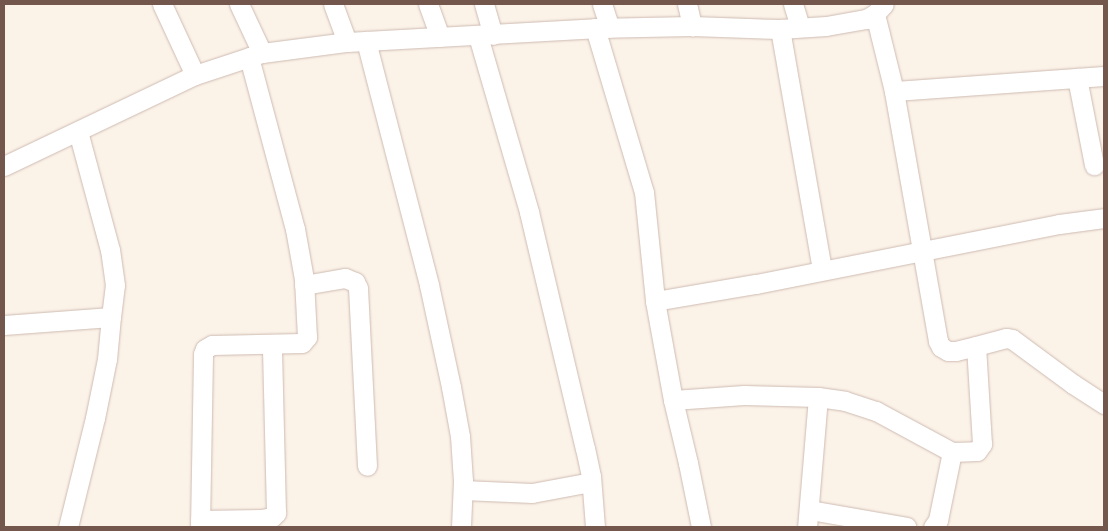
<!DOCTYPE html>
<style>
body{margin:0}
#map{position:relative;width:1108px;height:531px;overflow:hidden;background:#fbf2e8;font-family:Jost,sans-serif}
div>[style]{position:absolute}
.roads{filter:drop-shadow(0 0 1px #cebbb1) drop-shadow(0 0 1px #cebbb1)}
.minor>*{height:19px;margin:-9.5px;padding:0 9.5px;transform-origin:9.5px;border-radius:9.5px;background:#fff}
span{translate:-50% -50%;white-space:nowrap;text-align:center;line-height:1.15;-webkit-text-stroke:4px #fef6ee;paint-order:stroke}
.frame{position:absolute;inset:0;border:5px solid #73574d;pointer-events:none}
</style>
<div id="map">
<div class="roads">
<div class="minor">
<i style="left:162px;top:4px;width:78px;rotate:65.1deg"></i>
<i style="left:239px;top:4px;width:54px;rotate:64.9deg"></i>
<i style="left:333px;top:4px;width:40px;rotate:69.8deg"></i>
<i style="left:428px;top:4px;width:35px;rotate:70deg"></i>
<i style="left:484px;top:4px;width:32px;rotate:74deg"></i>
<i style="left:602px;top:4px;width:25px;rotate:72deg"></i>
<i style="left:687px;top:4px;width:23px;rotate:77deg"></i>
<i style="left:793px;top:4px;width:24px;rotate:73deg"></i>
<i style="left:875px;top:14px;width:79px;rotate:76.1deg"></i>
<i style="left:894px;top:91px;width:211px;rotate:-4.1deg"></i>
<i style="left:595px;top:28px;width:171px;rotate:73.4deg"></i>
<i style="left:644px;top:192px;width:110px;rotate:84.2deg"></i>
<i style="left:655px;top:301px;width:101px;rotate:79.7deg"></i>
<i style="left:673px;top:400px;width:65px;rotate:76.6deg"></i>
<i style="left:688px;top:463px;width:65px;rotate:78.5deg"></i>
<i style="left:780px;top:29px;width:245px;rotate:80.1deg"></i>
<i style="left:478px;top:36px;width:183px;rotate:73.8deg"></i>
<i style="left:529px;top:212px;width:243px;rotate:76.7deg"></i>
<i style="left:585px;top:448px;width:29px;rotate:78deg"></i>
<i style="left:591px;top:476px;width:51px;rotate:85.5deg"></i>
<i style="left:366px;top:41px;width:252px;rotate:75.5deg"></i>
<i style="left:429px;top:285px;width:104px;rotate:77.8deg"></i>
<i style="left:451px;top:387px;width:50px;rotate:79.6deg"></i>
<i style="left:460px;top:436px;width:45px;rotate:86.2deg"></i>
<i style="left:463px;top:481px;width:46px;rotate:92.5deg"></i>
<i style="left:1077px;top:78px;width:89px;rotate:78.9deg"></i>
<i style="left:4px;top:166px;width:212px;rotate:-25.5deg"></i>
<i style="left:195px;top:75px;width:71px;rotate:-18.2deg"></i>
<i style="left:262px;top:53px;width:86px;rotate:-7.4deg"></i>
<i style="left:347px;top:42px;width:248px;rotate:-3.2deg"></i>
<i style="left:595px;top:28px;width:97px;rotate:-1.2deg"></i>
<i style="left:692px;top:26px;width:88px;rotate:2deg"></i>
<i style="left:780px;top:29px;width:46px;rotate:-3.7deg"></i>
<i style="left:826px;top:26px;width:41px;rotate:-9.9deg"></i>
<i style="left:866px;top:19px;width:10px;rotate:-29deg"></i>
<i style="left:875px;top:14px;width:13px;rotate:-48deg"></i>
<i style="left:304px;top:285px;width:42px;rotate:-9.7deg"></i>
<i style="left:345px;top:278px;width:11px;rotate:22deg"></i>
<i style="left:355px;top:282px;width:7px;rotate:63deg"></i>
<i style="left:358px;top:288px;width:178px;rotate:87.1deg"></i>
<i style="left:655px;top:301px;width:102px;rotate:-9.6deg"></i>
<i style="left:756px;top:284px;width:309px;rotate:-11.2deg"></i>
<i style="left:1059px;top:224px;width:45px;rotate:-7.6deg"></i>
<i style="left:4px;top:325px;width:107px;rotate:-4.3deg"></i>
<i style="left:111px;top:317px;width:32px;rotate:-83deg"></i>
<i style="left:115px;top:285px;width:35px;rotate:-98deg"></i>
<i style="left:110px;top:250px;width:123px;rotate:-105.1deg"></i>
<i style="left:976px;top:346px;width:31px;rotate:-15deg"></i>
<i style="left:1006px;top:338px;width:6px;rotate:9deg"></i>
<i style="left:1012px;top:339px;width:76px;rotate:36.4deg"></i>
<i style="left:1073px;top:384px;width:37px;rotate:33deg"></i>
<i style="left:818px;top:397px;width:27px;rotate:8deg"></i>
<i style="left:845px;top:401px;width:33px;rotate:18deg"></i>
<i style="left:876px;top:411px;width:86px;rotate:28.3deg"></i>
<i style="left:952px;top:452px;width:25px;rotate:-2deg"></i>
<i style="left:977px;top:451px;width:9px;rotate:-54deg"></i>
<i style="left:982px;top:444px;width:98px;rotate:-93.5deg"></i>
<i style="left:976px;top:346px;width:21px;rotate:166deg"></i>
<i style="left:956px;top:351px;width:8px;rotate:180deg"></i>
<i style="left:948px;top:351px;width:8px;rotate:-150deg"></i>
<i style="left:941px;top:347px;width:7px;rotate:-117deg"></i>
<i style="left:938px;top:341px;width:254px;rotate:-100deg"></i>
<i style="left:673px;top:400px;width:71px;rotate:-4deg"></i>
<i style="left:744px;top:395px;width:74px;rotate:1.5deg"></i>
<i style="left:818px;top:397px;width:130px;rotate:94.8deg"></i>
<i style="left:463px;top:490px;width:69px;rotate:2.5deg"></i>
<i style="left:532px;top:493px;width:60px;rotate:-10.6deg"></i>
<i style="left:810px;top:510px;width:98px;rotate:9.9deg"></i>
<i style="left:200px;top:520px;width:61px;rotate:-0.9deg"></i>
<i style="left:261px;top:519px;width:11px;rotate:-10deg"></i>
<i style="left:272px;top:517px;width:6px;rotate:-45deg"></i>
<i style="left:276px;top:513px;width:169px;rotate:-91.4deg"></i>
<i style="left:68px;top:527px;width:112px;rotate:-76.1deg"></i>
<i style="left:95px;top:418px;width:60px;rotate:-78.5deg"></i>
<i style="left:107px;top:359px;width:42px;rotate:-84.6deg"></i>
<i style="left:200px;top:527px;width:173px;rotate:-89deg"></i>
<i style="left:203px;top:354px;width:5px;rotate:-68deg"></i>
<i style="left:205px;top:349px;width:8px;rotate:-30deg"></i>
<i style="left:212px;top:345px;width:90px;rotate:-1.3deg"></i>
<i style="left:302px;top:343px;width:8px;rotate:-50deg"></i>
<i style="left:307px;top:337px;width:58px;rotate:-93deg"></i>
<i style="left:304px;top:279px;width:51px;rotate:-100.2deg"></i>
<i style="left:295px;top:229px;width:178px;rotate:-105deg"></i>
<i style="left:933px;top:527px;width:9px;rotate:-54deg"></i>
<i style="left:938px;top:520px;width:69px;rotate:-78.4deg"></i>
</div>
</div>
<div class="frame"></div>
</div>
